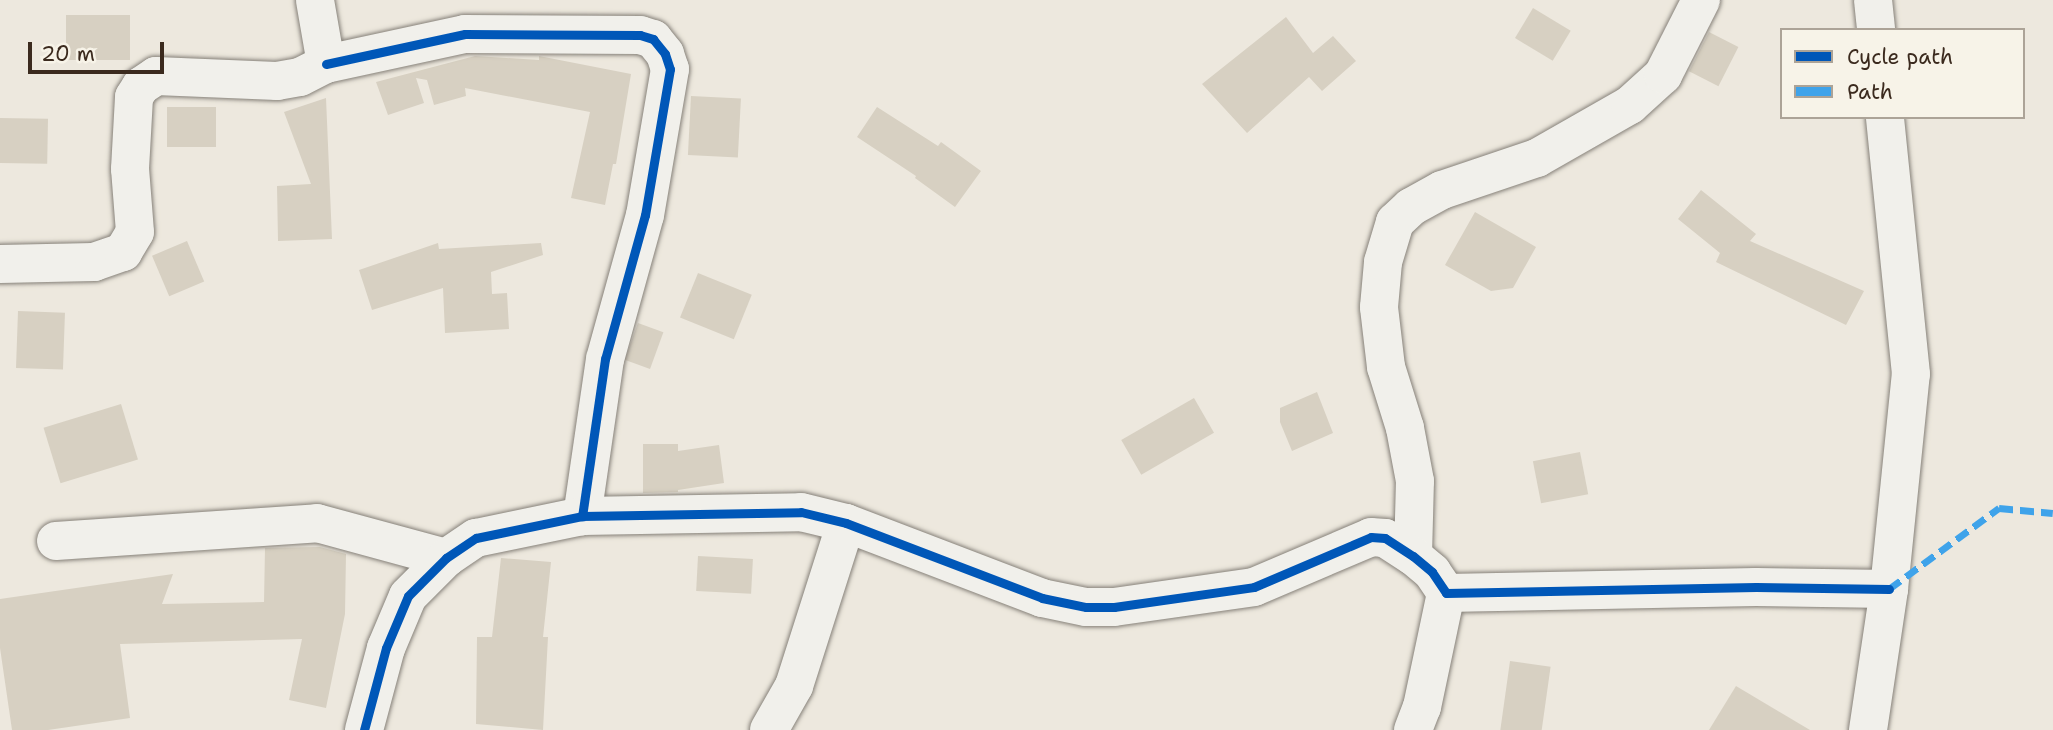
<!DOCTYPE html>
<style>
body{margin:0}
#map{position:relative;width:2053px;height:730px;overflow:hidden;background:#ede8de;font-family:"Shantell Sans",sans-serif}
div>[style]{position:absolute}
.building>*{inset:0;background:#d7d0c2;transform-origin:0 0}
.roads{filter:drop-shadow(0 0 2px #868179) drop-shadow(0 0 2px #868179)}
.minor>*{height:38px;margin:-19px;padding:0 19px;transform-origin:19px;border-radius:19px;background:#f1f0eb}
.quiet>*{height:7px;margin-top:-3.5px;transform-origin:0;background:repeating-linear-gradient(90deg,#3fa3ea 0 14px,transparent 0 21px)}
.cycleway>*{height:9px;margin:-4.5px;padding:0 4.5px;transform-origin:4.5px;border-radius:4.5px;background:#0057b8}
span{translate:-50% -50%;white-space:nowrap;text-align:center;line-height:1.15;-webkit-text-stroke:7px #f7f3e8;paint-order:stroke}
.legend{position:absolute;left:1780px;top:28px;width:245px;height:91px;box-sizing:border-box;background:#f7f3e8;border:2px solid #aca397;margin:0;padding:9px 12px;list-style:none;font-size:21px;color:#3b2a1e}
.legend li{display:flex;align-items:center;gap:14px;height:35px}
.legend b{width:35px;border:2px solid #aca397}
.scale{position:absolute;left:28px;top:42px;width:136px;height:32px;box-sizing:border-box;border:4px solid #3b2a1e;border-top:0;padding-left:9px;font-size:21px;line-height:24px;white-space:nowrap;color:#3b2a1e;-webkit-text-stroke:5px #f7f3e8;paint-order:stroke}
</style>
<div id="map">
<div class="building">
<i style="left:1533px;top:8px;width:44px;height:35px;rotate:31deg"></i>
<i style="left:66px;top:15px;width:64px;height:45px"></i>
<i style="clip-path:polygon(1286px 17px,1313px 53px,1333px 36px,1356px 61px,1322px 91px,1309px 77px,1247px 133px,1202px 84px)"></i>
<i style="left:1709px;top:32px;width:33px;height:44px;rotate:27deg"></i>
<i style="clip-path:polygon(475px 56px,539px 60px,539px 56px,631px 74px,616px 164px,613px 164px,605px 205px,571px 198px,590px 112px,465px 88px,466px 96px,434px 105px,427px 80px,416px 78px,424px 103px,388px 115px,376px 82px)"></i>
<i style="left:691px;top:96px;width:50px;height:59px;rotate:3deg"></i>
<i style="clip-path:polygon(326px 98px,332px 239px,278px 241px,277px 186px,311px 184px,284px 112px)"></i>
<i style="left:167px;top:107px;width:49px;height:40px"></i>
<i style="clip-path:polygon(877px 107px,938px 146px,941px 142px,981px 171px,955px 207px,915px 178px,916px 176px,857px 137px)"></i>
<i style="left:0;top:118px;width:48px;height:45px;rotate:1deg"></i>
<i style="clip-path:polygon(1701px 190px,1756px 234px,1750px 241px,1864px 291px,1846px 325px,1716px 262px,1720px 253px,1678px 219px)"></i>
<i style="clip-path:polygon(1475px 212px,1536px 247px,1513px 288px,1491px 291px,1445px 265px)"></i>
<i style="left:187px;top:241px;width:44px;height:38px;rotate:67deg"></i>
<i style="clip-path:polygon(438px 243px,439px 249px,541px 243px,543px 255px,491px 272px,492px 294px,507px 293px,509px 329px,445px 333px,443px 288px,372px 310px,359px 270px)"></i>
<i style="left:698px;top:273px;width:58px;height:48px;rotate:22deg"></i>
<i style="left:18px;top:311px;width:47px;height:57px;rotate:2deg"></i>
<i style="left:638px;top:323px;width:27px;height:39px;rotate:20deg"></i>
<i style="clip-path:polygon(1317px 392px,1333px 433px,1292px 451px,1280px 422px,1280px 408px)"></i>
<i style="left:1194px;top:398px;width:40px;height:84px;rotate:60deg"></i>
<i style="left:121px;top:404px;width:58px;height:81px;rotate:73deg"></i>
<i style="clip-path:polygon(643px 444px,678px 444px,678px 451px,719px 445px,724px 483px,678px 490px,678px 492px,643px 493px)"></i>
<i style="left:1580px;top:452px;width:43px;height:48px;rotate:79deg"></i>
<i style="clip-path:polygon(320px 547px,346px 554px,345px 614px,326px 708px,289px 700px,302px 639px,120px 644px,130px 718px,48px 730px,12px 730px,0 648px,0 599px,173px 574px,162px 604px,264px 602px,265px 548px)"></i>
<i style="left:698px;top:556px;width:55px;height:35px;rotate:3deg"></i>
<i style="clip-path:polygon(501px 558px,551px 562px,543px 637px,548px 637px,543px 730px,476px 724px,477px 637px,492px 637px)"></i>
<i style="left:1510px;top:661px;width:41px;height:70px;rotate:8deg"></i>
<i style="clip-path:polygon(1736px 686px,1810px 730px,1709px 730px)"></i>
</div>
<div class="roads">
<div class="minor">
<i style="left:1873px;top:0;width:30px;rotate:84deg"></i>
<i style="left:326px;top:64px;width:142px;rotate:-12.2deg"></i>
<i style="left:465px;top:34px;width:175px;rotate:0.3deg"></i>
<i style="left:640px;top:35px;width:14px;rotate:17deg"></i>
<i style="left:653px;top:39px;width:19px;rotate:51deg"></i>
<i style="left:665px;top:54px;width:16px;rotate:72deg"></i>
<i style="left:670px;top:69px;width:148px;rotate:99.7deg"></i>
<i style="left:645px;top:215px;width:149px;rotate:105.5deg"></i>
<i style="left:605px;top:359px;width:159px;rotate:98.3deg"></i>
<i style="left:0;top:264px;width:94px;rotate:-1.2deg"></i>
<i style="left:94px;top:262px;width:31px;rotate:-19deg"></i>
<i style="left:123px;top:252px;width:23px;rotate:-59deg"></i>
<i style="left:135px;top:232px;width:63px;rotate:-94.5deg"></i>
<i style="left:130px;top:169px;width:72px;rotate:-86.8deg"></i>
<i style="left:134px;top:97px;width:13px;rotate:-58deg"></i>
<i style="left:141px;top:86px;width:18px;rotate:-34deg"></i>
<i style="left:156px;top:76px;width:121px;rotate:2.4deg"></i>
<i style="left:277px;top:81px;width:23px;rotate:-10deg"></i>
<i style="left:300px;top:77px;width:29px;rotate:-27deg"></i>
<i style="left:326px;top:64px;width:65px;rotate:-99.8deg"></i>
<i style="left:56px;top:541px;width:262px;rotate:-3.9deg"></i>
<i style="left:317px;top:523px;width:134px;rotate:15.2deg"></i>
<i style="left:1413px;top:556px;width:75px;rotate:-88.5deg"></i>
<i style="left:1415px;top:481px;width:54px;rotate:-100.7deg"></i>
<i style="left:1405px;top:428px;width:64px;rotate:-107.3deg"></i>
<i style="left:1386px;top:367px;width:60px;rotate:-96.7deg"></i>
<i style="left:1379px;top:307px;width:45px;rotate:-84.9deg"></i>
<i style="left:1383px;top:262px;width:42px;rotate:-73.3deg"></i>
<i style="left:1395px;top:222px;width:22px;rotate:-43deg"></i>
<i style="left:1411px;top:207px;width:35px;rotate:-29deg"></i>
<i style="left:1442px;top:190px;width:100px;rotate:-18.6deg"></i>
<i style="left:1537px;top:158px;width:107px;rotate:-29.7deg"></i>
<i style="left:1630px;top:105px;width:45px;rotate:-42.3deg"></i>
<i style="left:1663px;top:75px;width:84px;rotate:-63.1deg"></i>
<i style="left:364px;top:730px;width:85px;rotate:-75deg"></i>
<i style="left:386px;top:648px;width:56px;rotate:-67.1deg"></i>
<i style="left:408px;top:596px;width:54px;rotate:-45deg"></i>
<i style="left:446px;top:558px;width:36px;rotate:-34deg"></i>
<i style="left:476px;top:538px;width:108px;rotate:-11.7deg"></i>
<i style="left:582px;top:516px;width:219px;rotate:-1deg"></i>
<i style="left:801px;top:512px;width:46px;rotate:13.7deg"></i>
<i style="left:846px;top:523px;width:210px;rotate:20.9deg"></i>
<i style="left:1042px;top:598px;width:45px;rotate:11.6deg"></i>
<i style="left:1086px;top:607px;width:28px"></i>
<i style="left:1114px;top:607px;width:141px;rotate:-8.1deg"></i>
<i style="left:1254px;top:587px;width:127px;rotate:-23.1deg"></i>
<i style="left:1371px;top:537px;width:14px;rotate:4deg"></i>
<i style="left:1385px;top:538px;width:33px;rotate:33deg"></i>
<i style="left:1413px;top:556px;width:25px;rotate:40deg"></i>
<i style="left:1432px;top:572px;width:25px;rotate:56deg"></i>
<i style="left:1446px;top:593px;width:310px;rotate:-1.1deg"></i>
<i style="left:1756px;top:587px;width:133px;rotate:0.9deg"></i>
<i style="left:769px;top:730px;width:51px;rotate:-60.4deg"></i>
<i style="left:794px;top:686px;width:171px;rotate:-72.3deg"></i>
<i style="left:1413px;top:730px;width:25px;rotate:-69deg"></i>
<i style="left:1422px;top:707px;width:116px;rotate:-78.1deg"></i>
<i style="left:1868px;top:730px;width:143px;rotate:-81.5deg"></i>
<i style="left:1889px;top:589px;width:216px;rotate:-84.2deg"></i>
<i style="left:1911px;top:374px;width:258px;rotate:-95.8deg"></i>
</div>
</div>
<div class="quiet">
<i style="left:1889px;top:589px;width:137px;rotate:-36.4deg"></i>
<i style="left:1999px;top:508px;width:54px;rotate:5.3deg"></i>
</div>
<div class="cycleway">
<i style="left:326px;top:64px;width:142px;rotate:-12.2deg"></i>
<i style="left:465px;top:34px;width:175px;rotate:0.3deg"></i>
<i style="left:640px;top:35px;width:14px;rotate:17deg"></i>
<i style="left:653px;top:39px;width:19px;rotate:51deg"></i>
<i style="left:665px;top:54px;width:16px;rotate:72deg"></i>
<i style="left:670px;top:69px;width:148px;rotate:99.7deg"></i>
<i style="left:645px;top:215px;width:149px;rotate:105.5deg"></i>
<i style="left:605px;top:359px;width:159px;rotate:98.3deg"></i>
<i style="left:364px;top:730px;width:85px;rotate:-75deg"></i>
<i style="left:386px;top:648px;width:56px;rotate:-67.1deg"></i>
<i style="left:408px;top:596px;width:54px;rotate:-45deg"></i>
<i style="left:446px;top:558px;width:36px;rotate:-34deg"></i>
<i style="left:476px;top:538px;width:108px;rotate:-11.7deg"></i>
<i style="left:582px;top:516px;width:219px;rotate:-1deg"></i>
<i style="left:801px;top:512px;width:46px;rotate:13.7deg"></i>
<i style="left:846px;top:523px;width:210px;rotate:20.9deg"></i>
<i style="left:1042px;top:598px;width:45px;rotate:11.6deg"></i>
<i style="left:1086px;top:607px;width:28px"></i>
<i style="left:1114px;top:607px;width:141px;rotate:-8.1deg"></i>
<i style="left:1254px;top:587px;width:127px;rotate:-23.1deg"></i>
<i style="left:1371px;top:537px;width:14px;rotate:4deg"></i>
<i style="left:1385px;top:538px;width:33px;rotate:33deg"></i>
<i style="left:1413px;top:556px;width:25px;rotate:40deg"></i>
<i style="left:1432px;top:572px;width:25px;rotate:56deg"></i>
<i style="left:1446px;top:593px;width:310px;rotate:-1.1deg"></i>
<i style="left:1756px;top:587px;width:133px;rotate:0.9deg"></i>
</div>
<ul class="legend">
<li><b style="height:9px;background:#0057b8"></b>Cycle path</li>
<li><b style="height:9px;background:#3fa3ea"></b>Path</li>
</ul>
<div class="scale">20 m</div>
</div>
